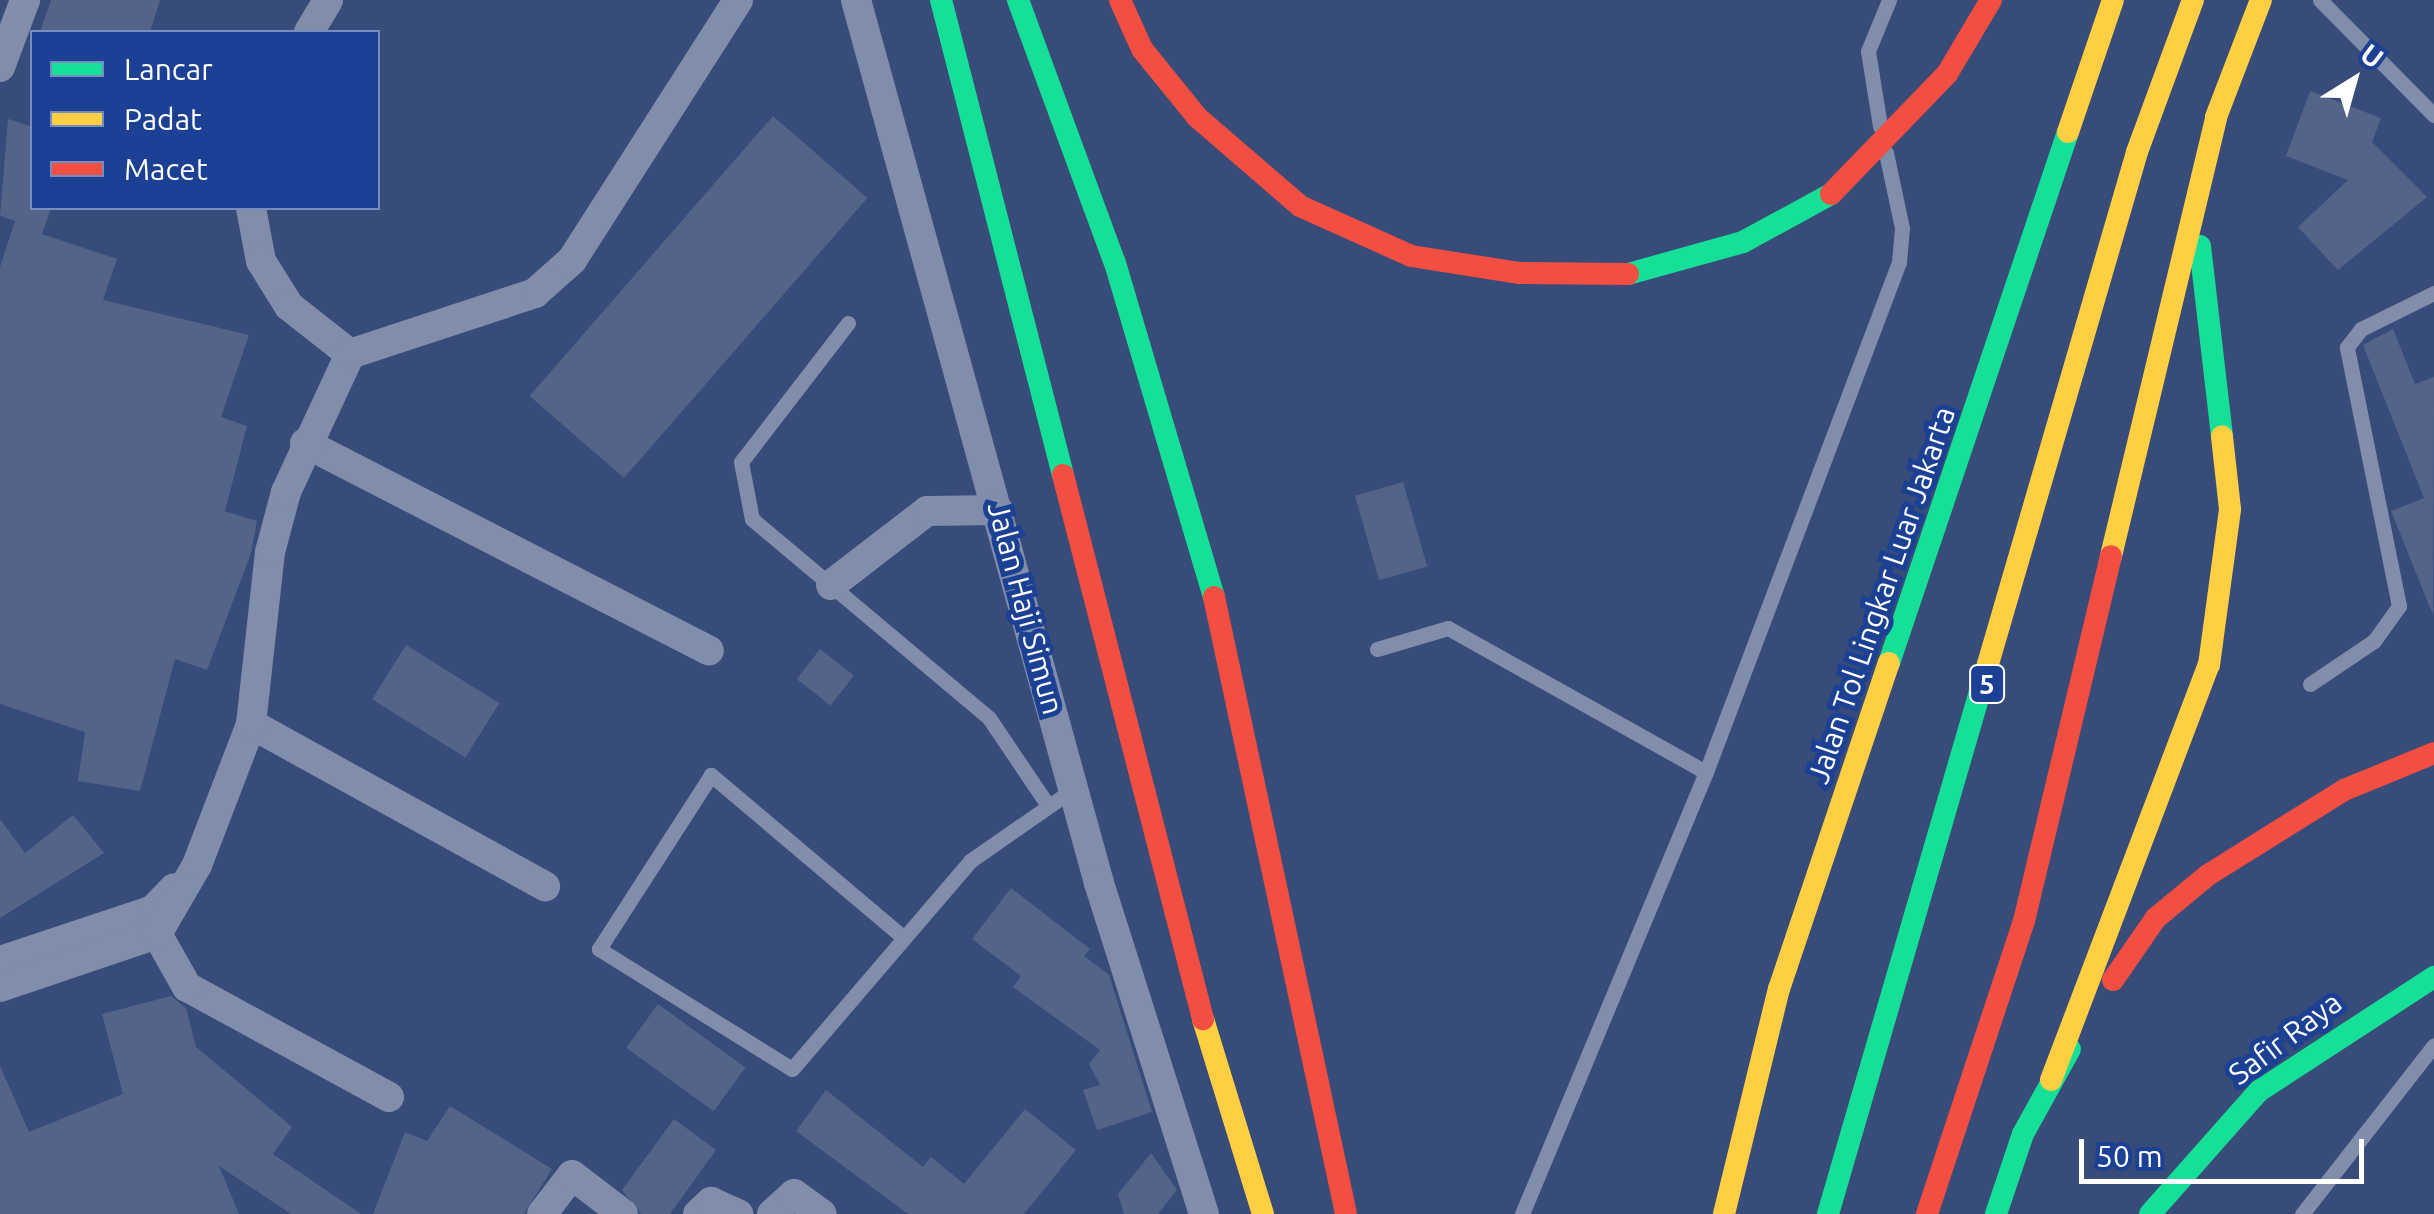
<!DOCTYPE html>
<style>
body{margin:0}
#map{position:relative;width:2434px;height:1214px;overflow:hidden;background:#374c79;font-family:Ubuntu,sans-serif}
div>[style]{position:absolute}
.building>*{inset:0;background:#546488;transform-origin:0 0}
.lane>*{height:15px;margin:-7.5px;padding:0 7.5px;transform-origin:7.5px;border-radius:7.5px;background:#808dab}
.street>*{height:30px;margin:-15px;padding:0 15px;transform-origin:15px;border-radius:15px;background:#808dab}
.fast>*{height:22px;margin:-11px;padding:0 11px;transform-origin:11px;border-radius:11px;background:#16e098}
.slow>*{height:22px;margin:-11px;padding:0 11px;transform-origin:11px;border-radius:11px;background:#ffcf43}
.jam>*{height:22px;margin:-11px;padding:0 11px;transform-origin:11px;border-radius:11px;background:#f24e42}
.jam-bridge>*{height:22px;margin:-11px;padding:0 11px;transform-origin:11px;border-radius:11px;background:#f24e42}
span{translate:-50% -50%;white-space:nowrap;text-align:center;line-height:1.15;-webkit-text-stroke:10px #1c4194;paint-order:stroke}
.shield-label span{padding:2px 8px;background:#1c4194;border:2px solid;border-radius:8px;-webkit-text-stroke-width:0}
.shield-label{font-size:28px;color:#fff;font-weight:700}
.street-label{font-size:30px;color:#fff}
.legend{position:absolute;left:30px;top:30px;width:350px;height:180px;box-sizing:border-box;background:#1c4194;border:2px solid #778dbf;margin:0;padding:12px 18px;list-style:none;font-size:30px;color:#fff}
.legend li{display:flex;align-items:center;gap:20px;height:50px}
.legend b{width:50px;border:2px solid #778dbf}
.north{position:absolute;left:2304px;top:30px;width:100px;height:100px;-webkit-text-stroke:8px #1c4194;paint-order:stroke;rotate:37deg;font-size:28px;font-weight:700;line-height:40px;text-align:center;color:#fff}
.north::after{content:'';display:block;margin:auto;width:35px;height:45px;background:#fff;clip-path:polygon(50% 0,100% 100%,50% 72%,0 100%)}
.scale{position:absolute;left:2079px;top:1139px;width:285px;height:45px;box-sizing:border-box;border:5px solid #fff;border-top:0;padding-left:12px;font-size:30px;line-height:35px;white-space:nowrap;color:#fff;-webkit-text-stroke:8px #1c4194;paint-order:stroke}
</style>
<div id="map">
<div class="building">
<i style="clip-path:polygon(51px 0,160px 0,150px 32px,40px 32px)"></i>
<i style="clip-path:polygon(2310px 91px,2381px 118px,2372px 142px,2427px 197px,2338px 270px,2298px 227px,2348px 180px,2286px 156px)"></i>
<i style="left:773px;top:116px;width:125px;height:371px;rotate:41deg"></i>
<i style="clip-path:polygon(8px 119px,32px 127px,32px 208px,51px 208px,42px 234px,117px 259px,103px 300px,249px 335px,221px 417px,247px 426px,225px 511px,257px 521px,251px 553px,207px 670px,175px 659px,140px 791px,78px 781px,85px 732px,0 704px,0 267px,15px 221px,0 216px)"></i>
<i style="clip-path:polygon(2393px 329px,2415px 384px,2434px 377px,2433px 615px,2391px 511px,2424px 498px,2363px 345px)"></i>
<i style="left:1403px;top:482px;width:88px;height:50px;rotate:74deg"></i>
<i style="left:406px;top:645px;width:110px;height:64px;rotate:32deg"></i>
<i style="left:820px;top:649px;width:43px;height:38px;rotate:38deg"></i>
<i style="clip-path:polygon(73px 815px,104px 853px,0 918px,0 819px,25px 853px)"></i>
<i style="clip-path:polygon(1011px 888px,1090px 949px,1084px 956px,1109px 975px,1152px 1112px,1097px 1130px,1083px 1090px,1100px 1085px,1089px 1064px,1100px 1050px,1013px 987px,1021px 976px,972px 939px)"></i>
<i style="clip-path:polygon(171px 996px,186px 1008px,196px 1047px,292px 1127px,273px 1154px,361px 1214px,291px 1214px,219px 1166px,239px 1214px,0 1214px,0 1066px,29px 1132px,123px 1094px,102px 1014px)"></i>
<i style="left:658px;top:1004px;width:108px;height:54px;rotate:36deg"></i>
<i style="clip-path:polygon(826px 1090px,923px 1167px,931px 1157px,964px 1184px,1025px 1109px,1076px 1150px,1024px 1214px,908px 1214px,796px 1131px)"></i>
<i style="clip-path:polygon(450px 1106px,552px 1169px,524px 1214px,373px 1214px,405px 1132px,427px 1141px)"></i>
<i style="clip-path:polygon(674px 1119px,716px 1150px,670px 1214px,641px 1214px,622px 1190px)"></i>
<i style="clip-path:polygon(1151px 1153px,1177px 1190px,1158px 1214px,1124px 1214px,1118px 1194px)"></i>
</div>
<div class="lane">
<i style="left:2320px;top:0;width:162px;rotate:45.3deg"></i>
<i style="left:1880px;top:126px;width:76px;rotate:-99.1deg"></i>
<i style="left:1868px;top:51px;width:55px;rotate:-67.6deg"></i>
<i style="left:848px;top:323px;width:175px;rotate:127.6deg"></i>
<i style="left:741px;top:462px;width:58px;rotate:79.1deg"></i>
<i style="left:752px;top:519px;width:309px;rotate:40deg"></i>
<i style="left:989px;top:718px;width:104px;rotate:56deg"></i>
<i style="left:1377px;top:649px;width:74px;rotate:-16.5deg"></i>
<i style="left:1448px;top:628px;width:295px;rotate:29.2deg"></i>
<i style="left:2310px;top:684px;width:77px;rotate:-33.9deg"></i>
<i style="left:2374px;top:641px;width:43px;rotate:-54.5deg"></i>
<i style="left:2399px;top:606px;width:264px;rotate:-101.4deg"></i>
<i style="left:2347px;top:347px;width:23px;rotate:-52deg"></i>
<i style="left:2361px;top:329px;width:81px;rotate:-26.3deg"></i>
<i style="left:904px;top:938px;width:253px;rotate:-139.8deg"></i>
<i style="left:711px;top:775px;width:207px;rotate:122.8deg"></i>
<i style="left:599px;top:949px;width:227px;rotate:31.9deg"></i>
<i style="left:792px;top:1069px;width:274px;rotate:-49.4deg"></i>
<i style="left:970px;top:861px;width:128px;rotate:-34.8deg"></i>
<i style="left:1522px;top:1214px;width:479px;rotate:-67.4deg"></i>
<i style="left:1706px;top:772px;width:545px;rotate:-69.27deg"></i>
<i style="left:1899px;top:262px;width:34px;rotate:-85deg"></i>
<i style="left:1902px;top:228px;width:77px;rotate:-102deg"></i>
<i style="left:2302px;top:1214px;width:214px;rotate:-52deg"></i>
</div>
<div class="street">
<i style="left:856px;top:0;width:916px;rotate:74.61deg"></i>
<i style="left:1099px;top:883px;width:347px;rotate:72.4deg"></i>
<i style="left:309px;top:32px;width:37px;rotate:-59deg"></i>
<i style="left:0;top:67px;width:72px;rotate:-69.5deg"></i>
<i style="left:251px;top:208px;width:54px;rotate:79.3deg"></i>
<i style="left:261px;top:261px;width:53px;rotate:58.1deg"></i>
<i style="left:289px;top:306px;width:78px;rotate:38.2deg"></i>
<i style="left:305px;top:443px;width:454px;rotate:27.2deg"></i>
<i style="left:831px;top:585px;width:121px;rotate:-37.6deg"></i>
<i style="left:927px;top:511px;width:71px;rotate:-0.8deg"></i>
<i style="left:251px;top:724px;width:336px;rotate:28.9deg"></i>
<i style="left:0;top:961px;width:161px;rotate:-18.4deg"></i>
<i style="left:153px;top:910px;width:30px;rotate:-46deg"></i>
<i style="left:0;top:987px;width:166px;rotate:-18.7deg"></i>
<i style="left:389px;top:1097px;width:230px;rotate:-151.4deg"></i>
<i style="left:187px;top:987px;width:61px;rotate:-119.5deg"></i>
<i style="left:157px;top:934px;width:80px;rotate:-59.9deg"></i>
<i style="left:197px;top:865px;width:151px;rotate:-69deg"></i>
<i style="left:251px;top:724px;width:173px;rotate:-83.7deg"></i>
<i style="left:270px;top:552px;width:62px;rotate:-75.1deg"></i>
<i style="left:286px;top:492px;width:152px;rotate:-65.1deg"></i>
<i style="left:350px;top:354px;width:195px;rotate:-18.2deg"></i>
<i style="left:535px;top:293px;width:50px;rotate:-41.7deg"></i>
<i style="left:572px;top:260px;width:308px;rotate:-57.4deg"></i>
<i style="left:542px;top:1214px;width:49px;rotate:-52.4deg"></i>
<i style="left:572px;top:1175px;width:64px;rotate:37.4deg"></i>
<i style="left:698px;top:1214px;width:18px;rotate:-43deg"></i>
<i style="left:711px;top:1202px;width:30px;rotate:24deg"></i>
<i style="left:772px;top:1214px;width:30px;rotate:-42deg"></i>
<i style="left:794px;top:1194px;width:34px;rotate:36deg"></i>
</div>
<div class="fast">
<i style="left:941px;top:0;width:490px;rotate:75.6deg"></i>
<i style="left:1018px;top:0;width:280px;rotate:69.8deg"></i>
<i style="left:1115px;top:263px;width:348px;rotate:73.5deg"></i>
<i style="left:2200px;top:246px;width:191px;rotate:83.4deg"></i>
<i style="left:1628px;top:274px;width:119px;rotate:-15.5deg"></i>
<i style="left:1743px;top:242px;width:100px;rotate:-28.6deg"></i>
<i style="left:1889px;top:663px;width:560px;rotate:-71.37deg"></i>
<i style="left:1828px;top:1214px;width:573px;rotate:-73.78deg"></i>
<i style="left:1996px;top:1214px;width:84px;rotate:-71.4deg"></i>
<i style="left:2023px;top:1134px;width:97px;rotate:-61.1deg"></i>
<i style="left:2150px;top:1214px;width:164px;rotate:-48.5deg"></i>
<i style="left:2259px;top:1091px;width:209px;rotate:-33.1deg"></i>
</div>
<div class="slow">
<i style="left:2068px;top:132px;width:139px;rotate:-71.2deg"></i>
<i style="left:2111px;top:556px;width:451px;rotate:-76.5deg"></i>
<i style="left:2216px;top:117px;width:125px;rotate:-69deg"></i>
<i style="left:1988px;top:664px;width:533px;rotate:-73.77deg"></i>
<i style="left:2137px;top:152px;width:162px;rotate:-69.8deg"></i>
<i style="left:1203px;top:1019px;width:204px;rotate:72.9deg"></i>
<i style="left:2051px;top:1080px;width:444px;rotate:-69.2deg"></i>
<i style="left:2209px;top:665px;width:157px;rotate:-82.3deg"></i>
<i style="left:2230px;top:509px;width:73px;rotate:-96.3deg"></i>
<i style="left:1724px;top:1214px;width:232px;rotate:-76.3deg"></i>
<i style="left:1779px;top:989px;width:344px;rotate:-71.4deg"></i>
</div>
<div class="jam">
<i style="left:1120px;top:0;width:54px;rotate:65.8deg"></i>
<i style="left:1142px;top:49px;width:87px;rotate:51deg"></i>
<i style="left:1197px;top:117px;width:136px;rotate:40.8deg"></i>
<i style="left:1300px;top:206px;width:122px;rotate:24.2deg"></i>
<i style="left:1411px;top:256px;width:110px;rotate:8.9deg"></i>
<i style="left:1520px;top:273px;width:108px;rotate:0.5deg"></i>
<i style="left:1063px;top:475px;width:562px;rotate:75.57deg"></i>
<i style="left:1214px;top:597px;width:631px;rotate:77.92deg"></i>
<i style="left:2113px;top:980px;width:75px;rotate:-55.3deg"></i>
<i style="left:2156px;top:918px;width:67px;rotate:-39.6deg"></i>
<i style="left:2208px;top:875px;width:160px;rotate:-32deg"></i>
<i style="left:2344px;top:790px;width:97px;rotate:-22.3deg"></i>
<i style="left:1927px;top:1214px;width:309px;rotate:-71.7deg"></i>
<i style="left:2024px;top:921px;width:375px;rotate:-76.6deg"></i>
</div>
<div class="jam-bridge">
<i style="left:1831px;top:194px;width:167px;rotate:-46deg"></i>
<i style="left:1947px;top:74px;width:86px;rotate:-59.3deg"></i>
</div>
<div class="shield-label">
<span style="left:1987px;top:684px">5</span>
</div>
<div class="street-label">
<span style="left:1881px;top:595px;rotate:-71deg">Jalan Tol Lingkar Luar Jakarta</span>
<span style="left:1026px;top:608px;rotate:75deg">Jalan Haji Simun</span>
<span style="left:2285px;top:1038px;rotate:-37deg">Safir Raya</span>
</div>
<ul class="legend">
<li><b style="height:12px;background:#16e098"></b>Lancar</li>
<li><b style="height:12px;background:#ffcf43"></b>Padat</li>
<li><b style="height:12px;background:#f24e42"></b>Macet</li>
</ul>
<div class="north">U</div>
<div class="scale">50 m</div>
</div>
